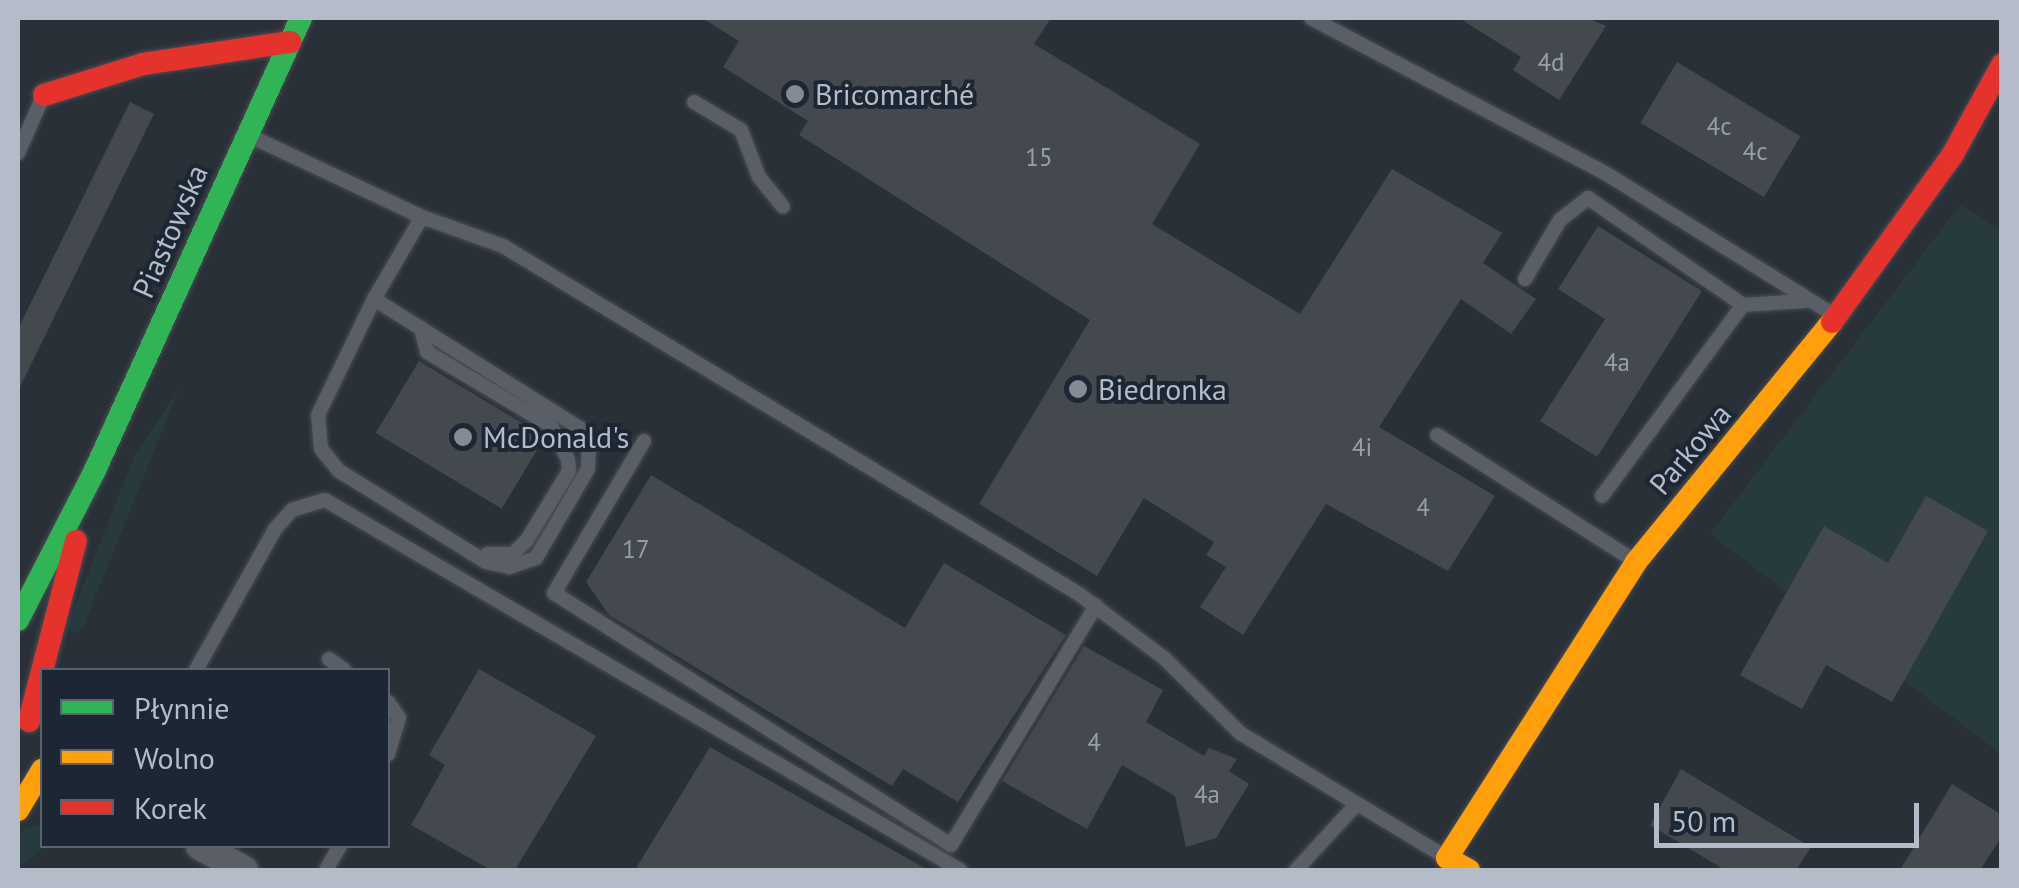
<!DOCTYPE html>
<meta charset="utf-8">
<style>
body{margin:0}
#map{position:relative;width:2019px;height:888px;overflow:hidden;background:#2a3038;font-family:"PT Sans",sans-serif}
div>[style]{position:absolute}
.green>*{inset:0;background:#273a3e}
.building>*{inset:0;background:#444950;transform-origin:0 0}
.roads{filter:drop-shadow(0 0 2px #484c53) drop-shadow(0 0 2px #484c53)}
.lane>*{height:14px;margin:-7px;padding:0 7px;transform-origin:7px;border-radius:7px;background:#5a5e66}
.street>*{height:28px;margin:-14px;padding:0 14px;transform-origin:14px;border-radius:14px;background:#5a5e66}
.fast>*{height:22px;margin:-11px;padding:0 11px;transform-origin:11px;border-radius:11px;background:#30b455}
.slow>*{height:22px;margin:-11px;padding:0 11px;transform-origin:11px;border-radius:11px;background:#ff9f0a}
.jam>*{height:22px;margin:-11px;padding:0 11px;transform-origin:11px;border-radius:11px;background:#e5322d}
.dots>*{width:28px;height:28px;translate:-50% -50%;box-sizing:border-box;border:5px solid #1d2633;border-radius:50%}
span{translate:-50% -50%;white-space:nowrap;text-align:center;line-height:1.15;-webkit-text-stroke:8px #1d2633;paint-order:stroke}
.number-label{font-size:25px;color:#989fab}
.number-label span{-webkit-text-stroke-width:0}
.poi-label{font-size:30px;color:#b4bcc9}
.left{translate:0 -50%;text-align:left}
.street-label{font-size:30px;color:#b4bcc9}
.frame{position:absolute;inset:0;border:20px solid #b4bcc9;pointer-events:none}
.legend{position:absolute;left:40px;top:668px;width:350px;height:180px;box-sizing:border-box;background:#1d2633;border:2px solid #59626f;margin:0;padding:12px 18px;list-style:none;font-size:30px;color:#b4bcc9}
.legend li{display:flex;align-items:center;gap:20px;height:50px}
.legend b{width:50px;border:2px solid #59626f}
.scale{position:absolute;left:1654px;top:803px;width:265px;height:45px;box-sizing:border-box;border:5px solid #b4bcc9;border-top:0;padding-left:12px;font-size:30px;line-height:35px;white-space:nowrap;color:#b4bcc9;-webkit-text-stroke:8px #1d2633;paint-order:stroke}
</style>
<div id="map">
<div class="green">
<i style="clip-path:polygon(1960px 205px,2001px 230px,2001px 754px,1710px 534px)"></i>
<i style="clip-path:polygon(180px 387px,83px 627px,76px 633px,66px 629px,134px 457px)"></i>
<i style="clip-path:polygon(42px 824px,46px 846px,18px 867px,18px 832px)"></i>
</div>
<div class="building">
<i style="clip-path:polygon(702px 18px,1051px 18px,1034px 44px,1200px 144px,1152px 224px,1300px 314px,1392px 169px,1502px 233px,1483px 263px,1536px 299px,1511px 334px,1461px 299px,1379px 427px,1495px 496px,1448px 571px,1326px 504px,1243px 635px,1200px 607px,1226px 567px,1206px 555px,1214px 542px,1144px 498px,1097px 576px,979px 504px,1090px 320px,799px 135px,808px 121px,723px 67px,739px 41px)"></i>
<i style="clip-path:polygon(1459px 18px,1588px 18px,1606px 26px,1559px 100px,1513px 70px,1521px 57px)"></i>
<i style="left:1677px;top:62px;width:144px;height:71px;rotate:31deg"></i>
<i style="clip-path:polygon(130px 102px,154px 114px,18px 391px,18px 329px)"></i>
<i style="clip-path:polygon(1598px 226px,1702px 291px,1597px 457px,1540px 421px,1605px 319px,1558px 289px)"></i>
<i style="left:419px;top:361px;width:147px;height:84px;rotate:31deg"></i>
<i style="clip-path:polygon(651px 475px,905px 628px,944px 563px,1066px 635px,958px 802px,903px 769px,892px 786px,609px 615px,586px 582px)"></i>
<i style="clip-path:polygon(1926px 496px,1988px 531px,1892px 702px,1826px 665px,1802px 709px,1740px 675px,1824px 526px,1888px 563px)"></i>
<i style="clip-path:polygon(1084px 646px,1163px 690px,1146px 722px,1204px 756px,1209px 748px,1237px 759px,1229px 771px,1249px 784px,1216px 838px,1186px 847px,1175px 796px,1122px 765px,1087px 829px,1002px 781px)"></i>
<i style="clip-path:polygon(479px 669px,596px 736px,515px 870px,491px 870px,411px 825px,445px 765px,429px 755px)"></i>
<i style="clip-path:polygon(710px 747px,928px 870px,635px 870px)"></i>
<i style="clip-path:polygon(1681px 769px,1811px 847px,1796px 870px,1725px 870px,1650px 825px)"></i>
<i style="clip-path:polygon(1952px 784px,2002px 815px,2002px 836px,1980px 870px,1900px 870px)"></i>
</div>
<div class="roads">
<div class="lane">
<i style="left:1311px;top:18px;width:332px;rotate:27.8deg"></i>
<i style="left:1605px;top:173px;width:266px;rotate:31.8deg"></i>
<i style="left:694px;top:102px;width:55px;rotate:30.8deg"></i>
<i style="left:741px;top:130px;width:50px;rotate:69deg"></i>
<i style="left:759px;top:177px;width:38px;rotate:51deg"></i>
<i style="left:250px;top:136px;width:190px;rotate:25.2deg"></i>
<i style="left:422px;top:217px;width:86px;rotate:19.7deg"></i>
<i style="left:503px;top:246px;width:673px;rotate:31.14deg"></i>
<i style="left:1079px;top:594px;width:106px;rotate:37deg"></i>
<i style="left:1164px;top:658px;width:107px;rotate:44.6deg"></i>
<i style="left:1240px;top:733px;width:236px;rotate:31.1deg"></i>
<i style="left:18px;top:153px;width:59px;rotate:-66deg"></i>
<i style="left:1525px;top:279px;width:69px;rotate:-59.3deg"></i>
<i style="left:1560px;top:220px;width:36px;rotate:-38deg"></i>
<i style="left:1588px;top:198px;width:188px;rotate:34.6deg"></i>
<i style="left:374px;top:299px;width:243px;rotate:32.1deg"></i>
<i style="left:580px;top:428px;width:21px;rotate:65deg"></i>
<i style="left:589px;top:447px;width:22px;rotate:93deg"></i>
<i style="left:588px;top:469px;width:103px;rotate:120.3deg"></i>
<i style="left:536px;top:558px;width:28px;rotate:161deg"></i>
<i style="left:510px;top:567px;width:25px;rotate:-168deg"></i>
<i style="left:486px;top:562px;width:173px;rotate:-148.2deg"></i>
<i style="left:339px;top:471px;width:28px;rotate:-129deg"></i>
<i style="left:321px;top:449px;width:34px;rotate:-95deg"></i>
<i style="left:318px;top:415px;width:129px;rotate:-64.2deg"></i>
<i style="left:374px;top:299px;width:95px;rotate:-59.7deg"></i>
<i style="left:421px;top:328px;width:25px;rotate:76deg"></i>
<i style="left:427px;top:352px;width:144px;rotate:30.8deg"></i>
<i style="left:551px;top:426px;width:37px;rotate:63deg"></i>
<i style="left:568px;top:459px;width:12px;rotate:85deg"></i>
<i style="left:569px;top:471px;width:81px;rotate:121.3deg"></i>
<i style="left:527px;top:540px;width:20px;rotate:135deg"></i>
<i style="left:513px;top:554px;width:26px;rotate:180deg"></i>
<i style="left:1437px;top:435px;width:235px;rotate:32.5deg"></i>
<i style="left:644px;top:441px;width:177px;rotate:120.6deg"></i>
<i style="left:554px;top:593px;width:470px;rotate:32.4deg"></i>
<i style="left:951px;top:845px;width:280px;rotate:-58.8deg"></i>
<i style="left:1602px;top:496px;width:237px;rotate:-53.6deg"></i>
<i style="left:1743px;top:305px;width:62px;rotate:-3.7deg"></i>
<i style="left:329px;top:659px;width:19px;rotate:36deg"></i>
<i style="left:196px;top:670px;width:162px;rotate:-60.7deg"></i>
<i style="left:275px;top:529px;width:25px;rotate:-48deg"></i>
<i style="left:292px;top:510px;width:34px;rotate:-17deg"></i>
<i style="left:325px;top:500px;width:735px;rotate:30.23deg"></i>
<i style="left:388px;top:702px;width:19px;rotate:55deg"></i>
<i style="left:399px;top:718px;width:38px;rotate:107deg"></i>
<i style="left:326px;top:870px;width:28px;rotate:-60deg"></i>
<i style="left:1296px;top:870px;width:90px;rotate:-47.3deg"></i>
</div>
<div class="street">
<i style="left:200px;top:846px;width:50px;rotate:28.6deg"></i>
</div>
<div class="fast">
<i style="left:18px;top:620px;width:169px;rotate:-62.8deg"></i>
<i style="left:95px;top:470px;width:497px;rotate:-65.5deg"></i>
</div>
<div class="slow">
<i style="left:18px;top:810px;width:47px;rotate:-59deg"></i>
<i style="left:1469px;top:870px;width:25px;rotate:-151deg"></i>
<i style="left:1447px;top:858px;width:351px;rotate:-57.4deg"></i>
<i style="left:1636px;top:562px;width:310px;rotate:-50.8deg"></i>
</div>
<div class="jam">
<i style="left:44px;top:95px;width:104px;rotate:-17.4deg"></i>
<i style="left:143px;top:64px;width:149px;rotate:-8.5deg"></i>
<i style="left:1832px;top:322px;width:207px;rotate:-54.2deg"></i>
<i style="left:1953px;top:154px;width:102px;rotate:-61.2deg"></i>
<i style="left:29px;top:721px;width:186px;rotate:-75.4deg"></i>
</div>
</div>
<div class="dots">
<i style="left:795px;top:94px;background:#848b96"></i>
<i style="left:1078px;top:389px;background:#848b96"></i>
<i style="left:463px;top:437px;background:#848b96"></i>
</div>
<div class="number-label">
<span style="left:1551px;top:62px">4d</span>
<span style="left:1719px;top:126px">4c</span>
<span style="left:1755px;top:151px">4c</span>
<span style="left:1039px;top:157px">15</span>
<span style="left:1617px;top:362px">4a</span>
<span style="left:1362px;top:447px">4i</span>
<span style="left:1423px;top:507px">4</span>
<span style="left:636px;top:549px">17</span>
<span style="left:1094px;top:742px">4</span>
<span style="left:1207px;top:794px">4a</span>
</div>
<div class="poi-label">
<span class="left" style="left:815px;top:94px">Bricomarché</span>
<span class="left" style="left:1098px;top:389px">Biedronka</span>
<span class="left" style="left:483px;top:437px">McDonald's</span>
</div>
<div class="street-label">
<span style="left:170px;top:231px;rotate:-66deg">Piastowska</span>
<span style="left:1690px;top:449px;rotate:-50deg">Parkowa</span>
</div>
<div class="frame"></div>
<ul class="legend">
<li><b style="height:12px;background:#30b455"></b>Płynnie</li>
<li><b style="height:12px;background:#ff9f0a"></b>Wolno</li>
<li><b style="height:12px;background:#e5322d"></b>Korek</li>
</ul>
<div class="scale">50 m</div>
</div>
